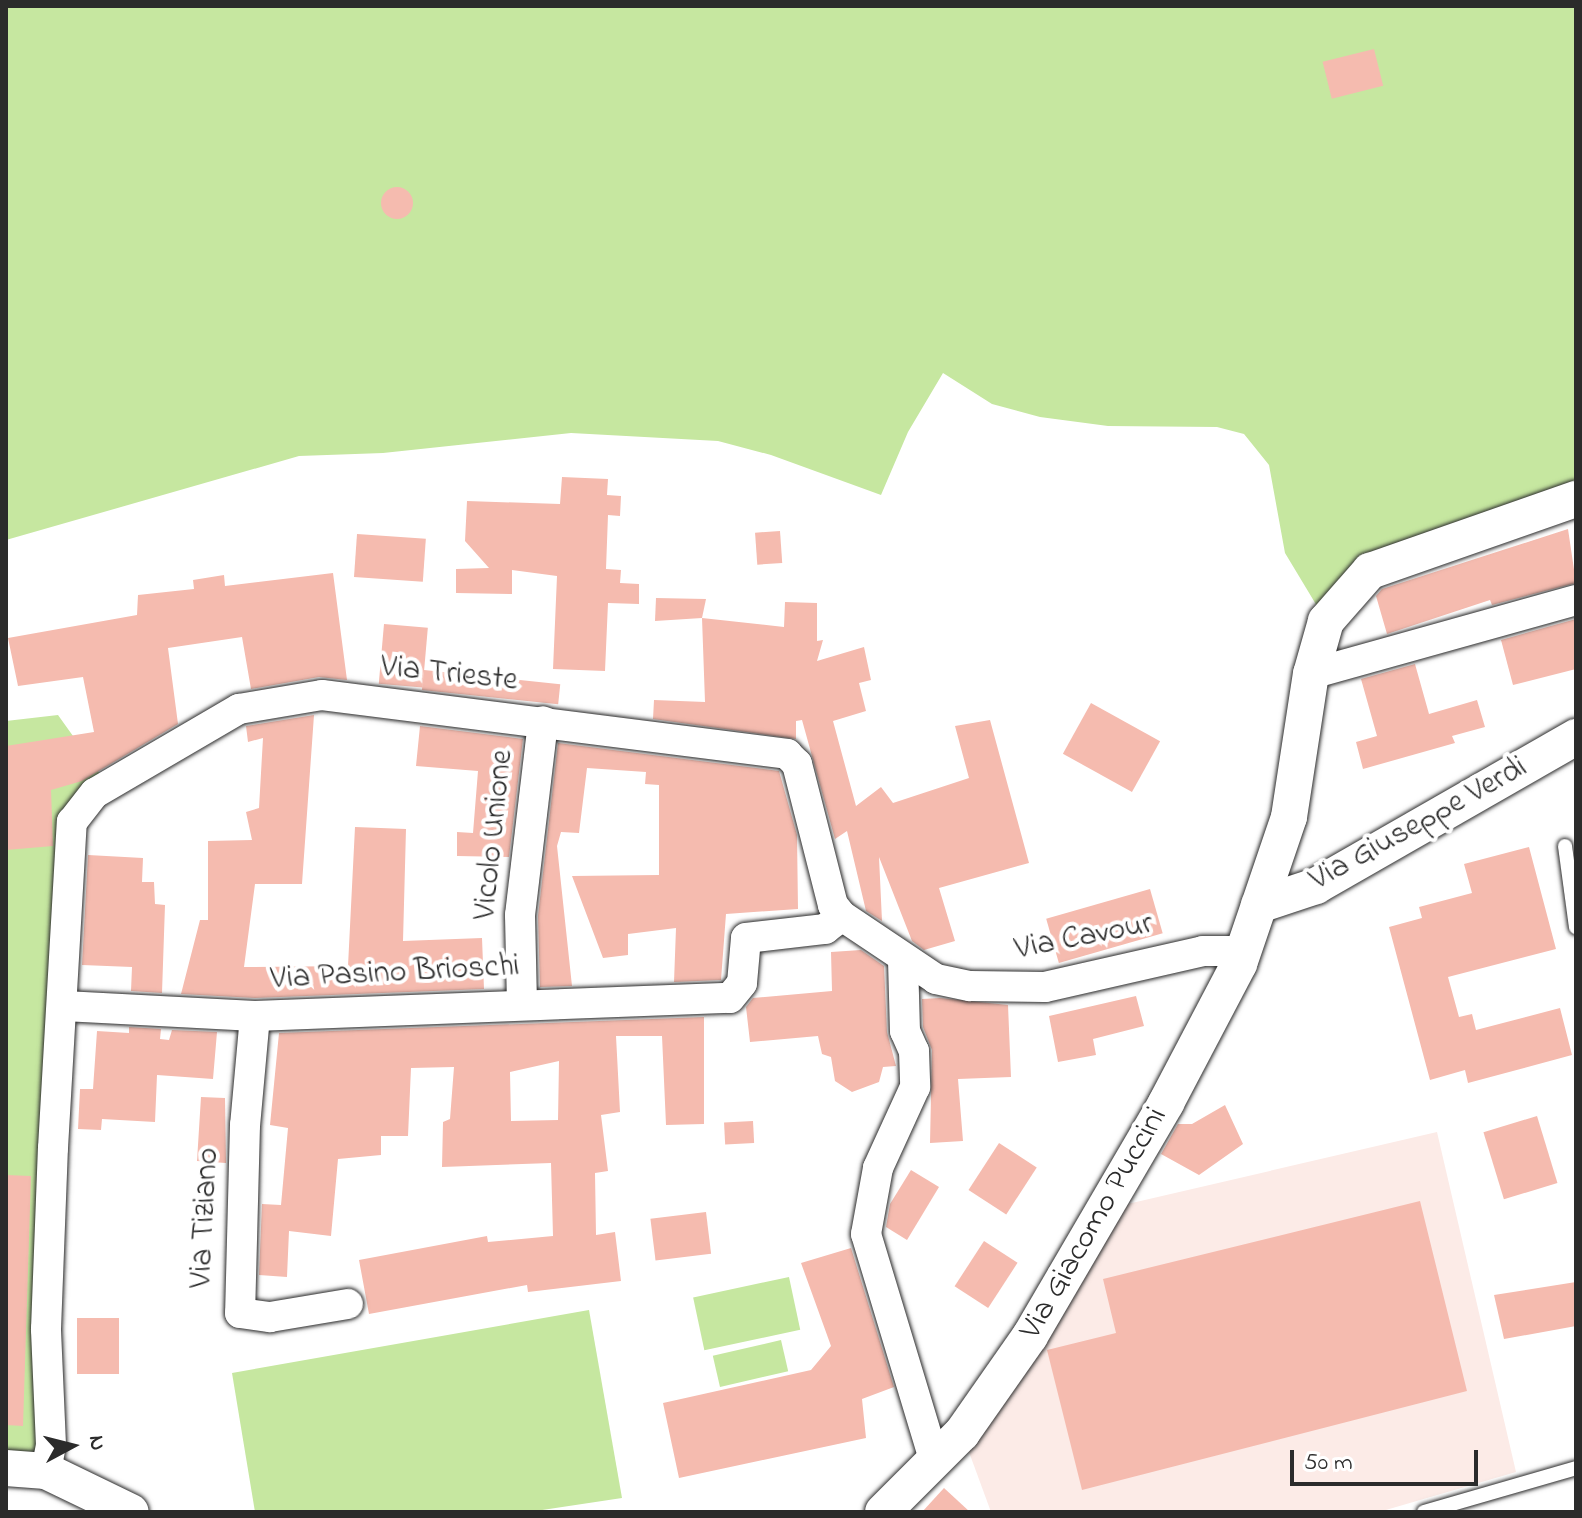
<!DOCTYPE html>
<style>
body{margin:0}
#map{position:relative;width:1582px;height:1518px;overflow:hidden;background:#fff;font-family:"Indie Flower",sans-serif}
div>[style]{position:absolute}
.built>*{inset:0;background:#fcebe7}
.green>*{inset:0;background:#c6e7a0;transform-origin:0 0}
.building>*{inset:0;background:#f5bbaf;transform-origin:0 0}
.round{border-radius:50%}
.roads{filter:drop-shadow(0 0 2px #2b2b2b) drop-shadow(0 0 2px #2b2b2b)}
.service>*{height:14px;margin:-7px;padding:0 7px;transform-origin:7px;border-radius:7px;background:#fff}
.minor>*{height:30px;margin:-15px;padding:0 15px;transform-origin:15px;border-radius:15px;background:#fff}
.tertiary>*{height:36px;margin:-18px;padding:0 18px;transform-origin:18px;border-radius:18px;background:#fff}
span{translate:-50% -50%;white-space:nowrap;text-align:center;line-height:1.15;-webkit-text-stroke:8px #fff;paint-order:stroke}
.street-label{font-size:32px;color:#2b2b2b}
.frame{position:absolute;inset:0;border:8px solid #2b2b2b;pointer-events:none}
.north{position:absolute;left:32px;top:1406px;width:80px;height:80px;-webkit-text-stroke:6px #fff;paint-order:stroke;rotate:83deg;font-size:22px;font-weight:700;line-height:32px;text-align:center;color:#2b2b2b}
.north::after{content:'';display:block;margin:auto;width:28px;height:36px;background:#2b2b2b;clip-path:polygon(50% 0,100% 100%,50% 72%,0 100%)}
.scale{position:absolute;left:1290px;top:1450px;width:188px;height:36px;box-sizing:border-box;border:4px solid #2b2b2b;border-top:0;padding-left:10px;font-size:24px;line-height:28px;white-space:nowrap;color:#2b2b2b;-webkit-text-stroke:6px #fff;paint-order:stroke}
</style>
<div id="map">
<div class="built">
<i style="clip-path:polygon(1437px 1132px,1516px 1472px,1379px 1512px,991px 1512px,962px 1433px,1106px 1209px)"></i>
</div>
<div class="green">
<i style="clip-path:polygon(6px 6px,1576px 6px,1576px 499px,1400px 558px,1326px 621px,1285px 553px,1269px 465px,1244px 434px,1217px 427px,1108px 426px,1040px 417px,992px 404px,943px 373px,908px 432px,881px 495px,771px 455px,718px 441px,571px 433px,383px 453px,299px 456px,6px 540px)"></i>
<i style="clip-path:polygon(58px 715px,108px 785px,85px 800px,51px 1445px,6px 1468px,6px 721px)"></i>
<i style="left:789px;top:1277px;width:54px;height:98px;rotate:78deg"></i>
<i style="clip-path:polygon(589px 1310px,622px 1498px,529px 1512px,255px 1512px,232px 1373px)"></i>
<i style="left:781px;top:1340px;width:32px;height:70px;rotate:77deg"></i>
</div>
<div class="building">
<i style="left:1374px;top:49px;width:38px;height:53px;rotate:76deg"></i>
<i class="round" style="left:381px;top:187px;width:32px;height:32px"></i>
<i style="clip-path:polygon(562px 477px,608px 479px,607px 495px,621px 496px,620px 516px,608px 515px,606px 569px,621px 570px,620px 583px,639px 584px,639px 604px,608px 603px,605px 671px,553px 669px,557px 576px,512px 570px,512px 594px,456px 593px,456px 569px,489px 568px,465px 541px,467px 501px,560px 504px)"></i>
<i style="clip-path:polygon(1568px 529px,1576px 583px,1492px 605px,1490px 600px,1387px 634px,1376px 596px,1382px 589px)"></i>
<i style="left:780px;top:531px;width:32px;height:25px;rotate:86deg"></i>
<i style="left:357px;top:534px;width:69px;height:43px;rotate:4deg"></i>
<i style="clip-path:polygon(333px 573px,347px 680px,319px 677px,251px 689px,242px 637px,168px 648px,178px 724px,82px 781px,51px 790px,53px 846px,6px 850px,6px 746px,94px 732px,83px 677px,18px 686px,8px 638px,137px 615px,138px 595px,194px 589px,193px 580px,224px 575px,225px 586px)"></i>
<i style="clip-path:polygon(656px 598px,706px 599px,702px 618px,655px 621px)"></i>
<i style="clip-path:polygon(785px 602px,817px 603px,817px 641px,823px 640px,817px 661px,864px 647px,871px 680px,859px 683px,866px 711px,833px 721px,856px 806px,881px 787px,893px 803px,969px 778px,955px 726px,990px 720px,1029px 863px,939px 888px,955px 941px,924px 950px,912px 941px,879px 857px,882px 921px,866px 911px,847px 831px,835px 839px,802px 720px,796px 721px,796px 739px,653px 719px,654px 700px,705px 702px,702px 618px,784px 627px)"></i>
<i style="clip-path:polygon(1576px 619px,1576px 669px,1513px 685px,1501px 640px)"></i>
<i style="left:384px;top:624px;width:44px;height:60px;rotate:5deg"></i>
<i style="clip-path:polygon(1415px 664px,1429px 714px,1477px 700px,1485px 727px,1452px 736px,1455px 743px,1363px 769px,1356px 742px,1377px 736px,1361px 679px)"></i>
<i style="left:424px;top:670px;width:137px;height:20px;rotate:6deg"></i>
<i style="left:1091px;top:703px;width:79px;height:58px;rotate:29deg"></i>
<i style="clip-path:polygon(314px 715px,302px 884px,255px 884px,244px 967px,348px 966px,355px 827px,406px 829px,403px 941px,482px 938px,484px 989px,255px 998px,181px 994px,200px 920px,208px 920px,208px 841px,252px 840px,246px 812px,259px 808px,263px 738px,248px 742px,246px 726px)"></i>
<i style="clip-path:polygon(420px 726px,523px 739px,509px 857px,457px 856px,457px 832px,473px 833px,478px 771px,416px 766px)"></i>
<i style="clip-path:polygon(558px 743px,779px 771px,797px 835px,798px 909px,726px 914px,721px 980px,674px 982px,676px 928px,628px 934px,628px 955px,603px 958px,572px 876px,659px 875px,659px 785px,645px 784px,646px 772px,587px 768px,579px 833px,561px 832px,557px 846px,572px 986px,540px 987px,538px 916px)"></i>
<i style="clip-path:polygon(1529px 847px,1556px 949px,1448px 977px,1459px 1017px,1472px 1014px,1476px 1030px,1560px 1008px,1572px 1055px,1468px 1083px,1465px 1070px,1430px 1080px,1389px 927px,1422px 918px,1419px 907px,1472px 893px,1464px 864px)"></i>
<i style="clip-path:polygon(88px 855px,143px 858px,142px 882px,154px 882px,155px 904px,165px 905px,162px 993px,131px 991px,132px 967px,82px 965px)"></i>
<i style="left:1150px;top:889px;width:46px;height:108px;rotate:74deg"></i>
<i style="clip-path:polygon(861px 950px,884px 966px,887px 1032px,896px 1066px,883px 1067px,879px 1082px,852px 1092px,835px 1081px,831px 1057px,822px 1054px,818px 1036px,750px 1042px,746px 1007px,753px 998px,832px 991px,831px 952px)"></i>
<i style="clip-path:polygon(1136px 996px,1144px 1026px,1093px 1039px,1096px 1055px,1058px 1062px,1049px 1016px)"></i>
<i style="clip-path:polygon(940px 998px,1008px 1005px,1011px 1077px,958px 1079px,963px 1141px,930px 1143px,932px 1050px,923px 1027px,922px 999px)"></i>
<i style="clip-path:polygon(evenodd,704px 1017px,704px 1124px,666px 1125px,662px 1036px,616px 1036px,620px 1112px,601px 1115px,608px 1171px,595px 1173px,596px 1235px,615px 1232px,621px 1281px,528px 1292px,527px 1285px,369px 1314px,359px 1260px,487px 1236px,488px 1242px,553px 1236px,551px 1163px,442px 1167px,443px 1122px,450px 1119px,454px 1067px,411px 1068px,408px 1136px,381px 1136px,381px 1155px,338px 1159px,331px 1236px,289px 1231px,287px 1277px,259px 1275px,262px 1204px,281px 1205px,288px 1128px,270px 1125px,279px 1033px,704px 1017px,559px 1061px,558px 1120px,511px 1121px,510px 1072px,559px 1061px)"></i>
<i style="clip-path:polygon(129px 1027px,161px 1029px,160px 1039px,169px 1040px,172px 1030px,217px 1032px,213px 1079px,157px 1075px,155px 1122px,102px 1119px,101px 1130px,78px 1129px,80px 1089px,93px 1089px,97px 1031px,129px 1033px)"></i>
<i style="clip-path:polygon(201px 1097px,225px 1098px,226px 1163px,197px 1161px)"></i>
<i style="clip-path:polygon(1225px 1105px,1243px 1144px,1199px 1175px,1161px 1154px,1178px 1124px,1192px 1124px)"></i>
<i style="left:1537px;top:1116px;width:70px;height:56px;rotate:73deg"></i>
<i style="left:753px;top:1121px;width:22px;height:29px;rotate:87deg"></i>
<i style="left:999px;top:1143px;width:45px;height:56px;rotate:33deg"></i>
<i style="clip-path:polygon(911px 1170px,939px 1187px,907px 1240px,886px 1227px,890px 1204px)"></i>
<i style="clip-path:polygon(6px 1175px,31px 1176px,23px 1426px,6px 1425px)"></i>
<i style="clip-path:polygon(1420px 1201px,1467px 1391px,1082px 1490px,1047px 1350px,1116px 1333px,1103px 1279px)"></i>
<i style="left:706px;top:1212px;width:42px;height:56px;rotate:83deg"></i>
<i style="left:984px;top:1241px;width:40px;height:54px;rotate:33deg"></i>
<i style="clip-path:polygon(851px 1248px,894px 1387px,862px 1399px,866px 1438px,679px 1478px,663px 1403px,811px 1370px,831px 1346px,801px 1263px)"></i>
<i style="clip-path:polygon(1576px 1282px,1576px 1326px,1504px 1339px,1494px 1295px)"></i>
<i style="left:77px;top:1318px;width:42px;height:56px"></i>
<i style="clip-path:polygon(944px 1488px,970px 1512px,922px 1512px)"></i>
</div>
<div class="roads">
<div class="service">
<i style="left:1565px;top:846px;width:82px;rotate:82.3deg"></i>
<i style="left:1424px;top:1512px;width:158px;rotate:-16.1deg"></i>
</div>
<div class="minor">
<i style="left:1311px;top:674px;width:275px;rotate:-15.6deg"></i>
<i style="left:903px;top:960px;width:71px;rotate:88.4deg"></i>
<i style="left:905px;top:1031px;width:22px;rotate:66deg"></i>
<i style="left:914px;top:1051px;width:36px;rotate:88deg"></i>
<i style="left:915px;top:1087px;width:89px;rotate:114.6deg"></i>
<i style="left:878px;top:1168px;width:67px;rotate:100.3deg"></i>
<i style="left:866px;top:1234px;width:238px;rotate:73.2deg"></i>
<i style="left:522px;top:1004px;width:89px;rotate:-91.3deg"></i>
<i style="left:520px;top:915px;width:195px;rotate:-83.2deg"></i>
<i style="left:64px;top:1006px;width:191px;rotate:3deg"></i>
<i style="left:255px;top:1016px;width:475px;rotate:-2.2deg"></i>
<i style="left:730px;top:998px;width:19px;rotate:-51deg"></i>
<i style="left:742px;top:983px;width:45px;rotate:-84.9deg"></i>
<i style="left:746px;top:938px;width:80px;rotate:-6.5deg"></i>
<i style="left:825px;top:929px;width:21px;rotate:-37deg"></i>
<i style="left:255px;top:1016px;width:109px;rotate:95.2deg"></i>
<i style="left:245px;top:1125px;width:188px;rotate:91.5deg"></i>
<i style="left:240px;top:1313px;width:30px;rotate:8deg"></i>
<i style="left:270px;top:1317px;width:79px;rotate:-9.5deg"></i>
<i style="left:46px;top:1471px;width:26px;rotate:-79deg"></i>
<i style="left:51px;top:1445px;width:116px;rotate:-92.5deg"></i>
<i style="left:46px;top:1329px;width:181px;rotate:-87.8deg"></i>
<i style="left:53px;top:1148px;width:327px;rotate:-86.7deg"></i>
<i style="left:72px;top:822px;width:37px;rotate:-52deg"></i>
<i style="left:95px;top:793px;width:167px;rotate:-30.3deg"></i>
<i style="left:239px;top:709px;width:84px;rotate:-9.6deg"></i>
<i style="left:322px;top:695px;width:469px;rotate:7.2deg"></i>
<i style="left:787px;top:754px;width:14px;rotate:45deg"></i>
<i style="left:797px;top:764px;width:146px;rotate:75.7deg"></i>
<i style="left:833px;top:905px;width:14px;rotate:51deg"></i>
<i style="left:842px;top:916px;width:113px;rotate:33.8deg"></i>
<i style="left:936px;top:979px;width:35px;rotate:12deg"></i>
<i style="left:970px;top:986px;width:75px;rotate:0.8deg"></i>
<i style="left:1045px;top:987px;width:162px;rotate:-12.8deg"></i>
<i style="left:1203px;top:951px;width:40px"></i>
</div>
<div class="tertiary">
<i style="left:1259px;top:905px;width:60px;rotate:-18.4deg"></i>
<i style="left:1316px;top:886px;width:300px;rotate:-29.8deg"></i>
<i style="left:6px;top:1468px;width:40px;rotate:4.3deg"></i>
<i style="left:46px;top:1471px;width:94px;rotate:25.8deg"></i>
<i style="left:883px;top:1512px;width:112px;rotate:-45deg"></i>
<i style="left:962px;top:1433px;width:118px;rotate:-55deg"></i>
<i style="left:1030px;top:1336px;width:270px;rotate:-59.7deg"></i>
<i style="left:1166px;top:1103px;width:157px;rotate:-62.3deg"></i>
<i style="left:1239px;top:964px;width:155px;rotate:-71.2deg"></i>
<i style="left:1289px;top:817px;width:145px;rotate:-81.3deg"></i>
<i style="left:1311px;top:674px;width:55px;rotate:-74.2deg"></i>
<i style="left:1326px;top:621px;width:67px;rotate:-48.7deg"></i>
<i style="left:1370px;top:571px;width:218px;rotate:-19.3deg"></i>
</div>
</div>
<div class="street-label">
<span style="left:449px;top:675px;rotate:6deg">Via Trieste</span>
<span style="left:1419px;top:825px;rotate:-29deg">Via Giuseppe Verdi</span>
<span style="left:495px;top:835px;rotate:-84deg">Vicolo Unione</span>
<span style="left:1084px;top:938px;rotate:-11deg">Via Cavour</span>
<span style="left:395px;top:974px;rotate:-3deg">Via Pasino Brioschi</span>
<span style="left:206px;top:1218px;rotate:-87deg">Via Tiziano</span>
<span style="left:1095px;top:1224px;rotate:-60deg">Via Giacomo Puccini</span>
</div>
<div class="frame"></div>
<div class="north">N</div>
<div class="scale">50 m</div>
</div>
